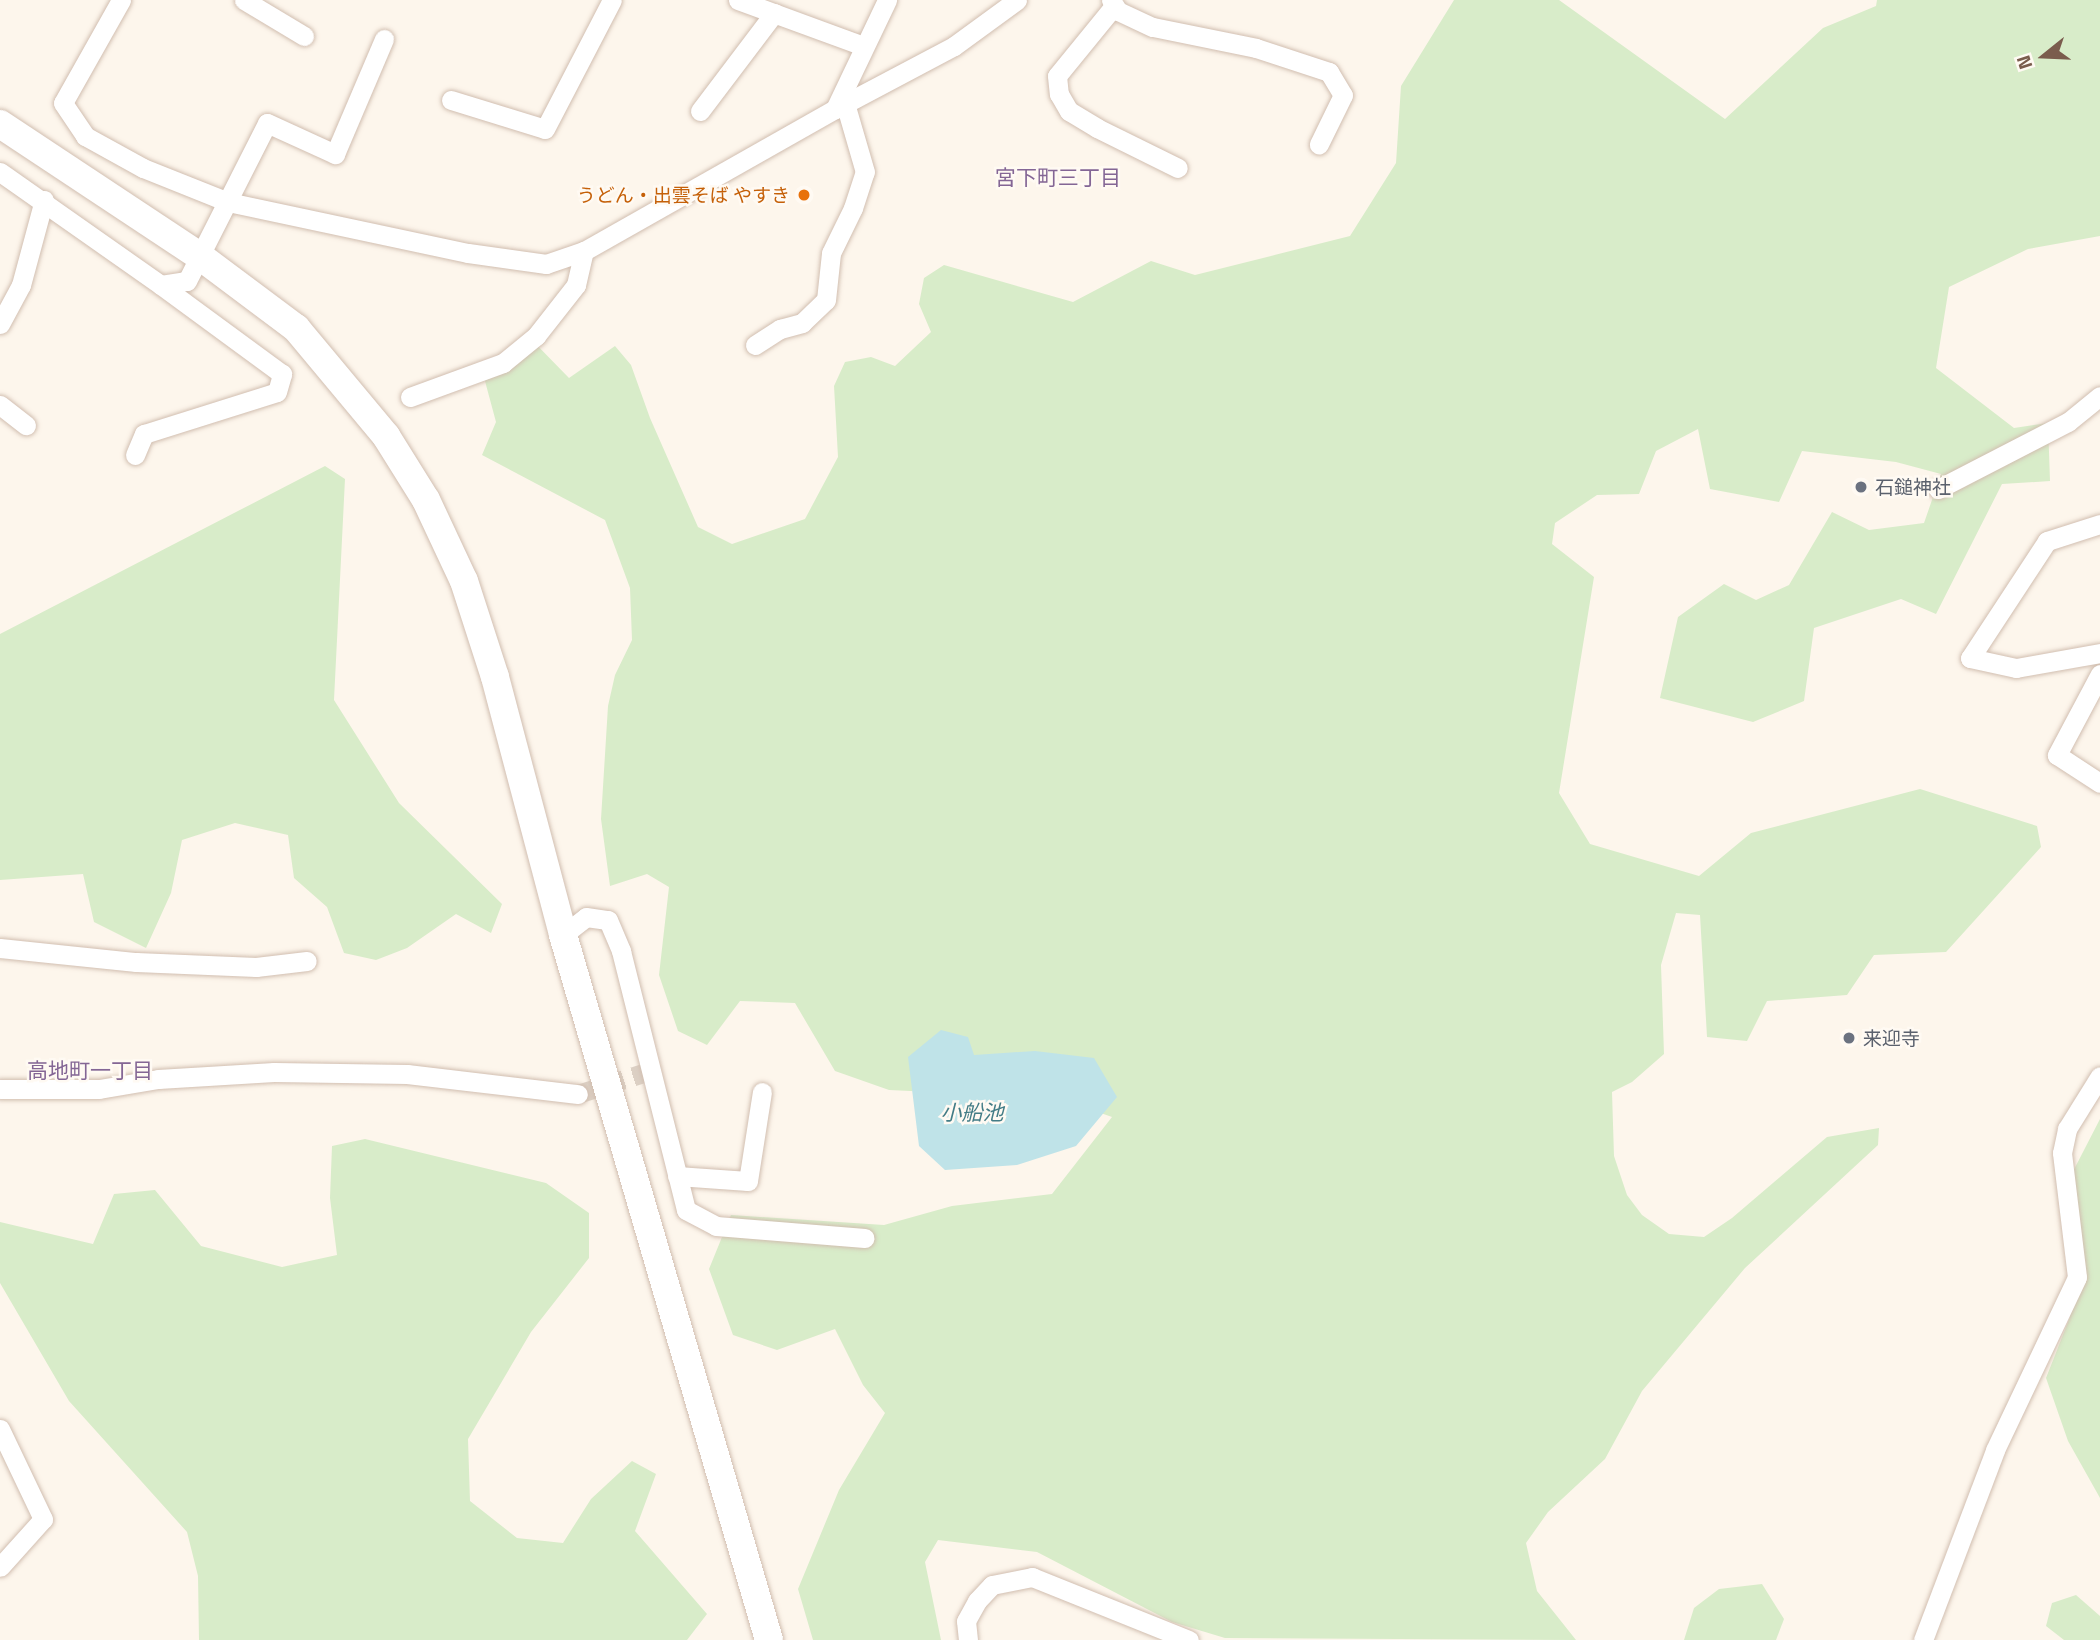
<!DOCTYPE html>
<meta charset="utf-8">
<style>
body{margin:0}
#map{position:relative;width:2100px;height:1640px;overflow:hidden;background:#fdf6ec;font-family:"Titillium Web","Noto Sans JP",sans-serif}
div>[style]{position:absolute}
.green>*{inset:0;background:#d8ecc9}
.water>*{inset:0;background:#bfe3e8}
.street-tunnel>*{height:19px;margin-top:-9.5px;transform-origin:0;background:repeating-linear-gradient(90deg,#dcd0c4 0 19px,transparent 0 29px)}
.roads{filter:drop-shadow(0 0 2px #d1beb0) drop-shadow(0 0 2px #d1beb0)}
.street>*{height:19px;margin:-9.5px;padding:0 9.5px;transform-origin:9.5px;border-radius:9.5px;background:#fff}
.secondary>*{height:28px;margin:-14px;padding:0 14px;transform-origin:14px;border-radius:14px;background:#fff}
.dots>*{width:19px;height:19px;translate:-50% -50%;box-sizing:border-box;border:4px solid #fffaf3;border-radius:50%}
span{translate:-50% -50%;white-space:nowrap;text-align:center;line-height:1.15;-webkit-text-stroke:5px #fffaf3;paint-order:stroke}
.food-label{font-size:19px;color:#c56008}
.right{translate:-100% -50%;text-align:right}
.worship-label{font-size:19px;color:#5b616d}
.left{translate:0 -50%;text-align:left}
.neighbourhood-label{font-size:21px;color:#846695}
.water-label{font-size:21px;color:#437c86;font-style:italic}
.north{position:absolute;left:2009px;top:21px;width:70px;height:70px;-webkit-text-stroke:5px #fffaf3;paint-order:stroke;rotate:252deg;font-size:19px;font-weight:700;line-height:28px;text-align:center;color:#7a5c4d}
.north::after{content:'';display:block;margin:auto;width:24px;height:32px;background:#7a5c4d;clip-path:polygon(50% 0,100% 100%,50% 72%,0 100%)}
</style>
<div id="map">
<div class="green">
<i style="clip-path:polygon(1454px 0,1559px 0,1725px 119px,1823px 28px,1876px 6px,1877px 0,2100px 0,2100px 236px,2028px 249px,1949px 287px,1936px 368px,2014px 428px,2048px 423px,2050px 481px,2002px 484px,1936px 614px,1901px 599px,1814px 628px,1804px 701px,1753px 722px,1660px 698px,1678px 617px,1724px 584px,1756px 600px,1789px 585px,1832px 512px,1869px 530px,1924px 523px,1941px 474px,1896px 462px,1802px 451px,1779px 502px,1710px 489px,1698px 429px,1656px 451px,1639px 494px,1597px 495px,1555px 523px,1552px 544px,1594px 577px,1559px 793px,1590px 844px,1699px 876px,1751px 833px,1920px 789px,2037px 826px,2041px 847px,1946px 952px,1874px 955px,1847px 995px,1767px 1001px,1747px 1041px,1707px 1037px,1700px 915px,1676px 913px,1661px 965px,1664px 1054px,1632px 1082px,1612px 1092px,1614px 1156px,1627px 1195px,1642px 1215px,1669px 1234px,1704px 1237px,1732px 1218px,1827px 1137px,1879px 1128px,1878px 1145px,1745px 1268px,1642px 1391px,1605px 1459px,1548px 1512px,1526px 1543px,1537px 1591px,1576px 1640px,1225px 1638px,1172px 1622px,1037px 1552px,938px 1540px,925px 1562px,941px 1640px,813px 1640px,798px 1589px,839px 1490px,885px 1413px,863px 1385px,835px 1329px,777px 1350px,733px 1335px,709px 1269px,731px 1215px,884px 1225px,952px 1206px,1052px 1194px,1112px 1117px,1058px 1098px,889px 1090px,835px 1071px,795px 1003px,740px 1001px,707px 1045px,678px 1031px,659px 975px,669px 887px,647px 874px,610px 886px,601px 819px,608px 706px,615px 675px,632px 640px,630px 588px,605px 520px,482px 455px,496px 422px,482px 370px,528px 336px,569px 378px,615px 346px,631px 365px,650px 418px,698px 527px,732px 544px,805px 519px,838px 457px,834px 386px,845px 362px,871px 357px,895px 366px,931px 332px,919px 304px,924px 278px,944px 265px,1073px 302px,1151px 261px,1195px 275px,1350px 236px,1396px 163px,1401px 86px)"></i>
<i style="clip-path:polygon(325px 466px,345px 479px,334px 700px,399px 803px,502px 904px,491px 933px,456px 914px,407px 948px,376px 960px,344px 953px,327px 907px,294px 878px,288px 835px,235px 823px,182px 840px,171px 893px,146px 948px,94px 922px,83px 874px,0 880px,0 634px)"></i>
<i style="clip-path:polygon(2100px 1119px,2100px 1498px,2068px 1441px,2046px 1378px,2070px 1317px,2066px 1185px)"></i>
<i style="clip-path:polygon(365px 1139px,546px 1183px,589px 1213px,589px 1258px,531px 1332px,468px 1439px,470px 1501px,517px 1538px,563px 1543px,591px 1499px,632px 1461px,656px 1474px,635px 1531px,707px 1614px,687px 1640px,199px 1640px,198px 1576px,187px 1532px,69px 1401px,0 1283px,0 1222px,93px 1244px,114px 1194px,155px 1190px,201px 1246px,282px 1267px,337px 1255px,330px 1198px,332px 1146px)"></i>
<i style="clip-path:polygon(1762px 1584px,1784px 1619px,1776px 1640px,1684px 1640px,1694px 1608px,1719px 1589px)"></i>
<i style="clip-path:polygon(2076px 1595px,2100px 1616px,2100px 1640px,2064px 1640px,2046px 1626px,2052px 1603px)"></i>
</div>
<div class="water">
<i style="clip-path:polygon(941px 1030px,968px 1037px,974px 1055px,1035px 1051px,1094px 1058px,1117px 1097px,1076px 1146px,1017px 1165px,945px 1170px,919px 1146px,908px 1057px)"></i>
</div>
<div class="street-tunnel">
<i style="left:578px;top:1094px;width:76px;rotate:-17.7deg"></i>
</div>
<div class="roads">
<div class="street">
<i style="left:121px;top:0;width:118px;rotate:119.4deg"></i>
<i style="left:63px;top:103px;width:40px;rotate:56deg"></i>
<i style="left:85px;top:136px;width:66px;rotate:28.9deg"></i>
<i style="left:143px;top:168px;width:92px;rotate:21.8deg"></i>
<i style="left:228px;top:202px;width:245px;rotate:12deg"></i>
<i style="left:468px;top:253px;width:79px;rotate:8deg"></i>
<i style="left:546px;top:264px;width:40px;rotate:-18.9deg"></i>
<i style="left:584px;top:251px;width:288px;rotate:-29.5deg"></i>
<i style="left:835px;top:109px;width:135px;rotate:-27.9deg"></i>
<i style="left:954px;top:46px;width:78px;rotate:-36.1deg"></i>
<i style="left:244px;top:0;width:70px;rotate:31deg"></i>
<i style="left:738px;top:0;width:134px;rotate:20.1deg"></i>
<i style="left:1111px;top:0;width:13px;rotate:58deg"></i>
<i style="left:1118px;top:11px;width:38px;rotate:25deg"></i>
<i style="left:1153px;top:27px;width:105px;rotate:11.5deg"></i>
<i style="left:1256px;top:48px;width:77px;rotate:18.2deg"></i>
<i style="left:1329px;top:72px;width:27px;rotate:59deg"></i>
<i style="left:1343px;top:95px;width:55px;rotate:116.1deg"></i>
<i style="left:1114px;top:6px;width:90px;rotate:129.2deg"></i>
<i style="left:1057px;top:76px;width:18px;rotate:84deg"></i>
<i style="left:1059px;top:94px;width:20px;rotate:60deg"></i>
<i style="left:1069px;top:111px;width:33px;rotate:31deg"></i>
<i style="left:1097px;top:128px;width:90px;rotate:26.3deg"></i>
<i style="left:451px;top:100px;width:98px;rotate:17.1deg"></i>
<i style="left:545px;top:129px;width:145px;rotate:-62.6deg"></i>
<i style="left:835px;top:109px;width:121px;rotate:-64.5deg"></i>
<i style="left:700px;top:111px;width:123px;rotate:-52.9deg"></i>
<i style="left:0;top:172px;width:197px;rotate:35.1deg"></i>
<i style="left:161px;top:285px;width:26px;rotate:-9deg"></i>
<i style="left:187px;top:281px;width:177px;rotate:-63.1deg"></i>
<i style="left:267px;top:123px;width:75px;rotate:24.5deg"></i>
<i style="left:335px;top:154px;width:125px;rotate:-66.9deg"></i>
<i style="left:0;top:324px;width:44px;rotate:-61.7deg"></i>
<i style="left:21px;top:285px;width:88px;rotate:-74.9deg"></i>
<i style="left:755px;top:345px;width:30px;rotate:-33deg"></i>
<i style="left:780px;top:329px;width:23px;rotate:-15deg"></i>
<i style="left:802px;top:323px;width:33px;rotate:-44deg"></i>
<i style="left:826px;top:300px;width:47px;rotate:-83.9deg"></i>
<i style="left:831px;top:253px;width:50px;rotate:-63.9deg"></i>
<i style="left:853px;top:208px;width:38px;rotate:-72deg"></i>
<i style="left:865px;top:172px;width:72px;rotate:-106.2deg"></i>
<i style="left:410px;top:397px;width:99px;rotate:-20.1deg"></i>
<i style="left:503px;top:363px;width:43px;rotate:-39.3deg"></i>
<i style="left:536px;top:336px;width:65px;rotate:-51.9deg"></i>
<i style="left:576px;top:285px;width:35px;rotate:-77deg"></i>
<i style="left:0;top:405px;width:33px;rotate:38deg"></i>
<i style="left:135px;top:455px;width:23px;rotate:-67deg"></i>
<i style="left:144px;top:434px;width:139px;rotate:-17.5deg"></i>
<i style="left:277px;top:392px;width:19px;rotate:-74deg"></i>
<i style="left:282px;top:374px;width:150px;rotate:-143.7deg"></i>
<i style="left:1938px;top:489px;width:146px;rotate:-27.3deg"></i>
<i style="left:2068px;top:422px;width:41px;rotate:-39.1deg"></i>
<i style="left:2100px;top:524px;width:56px;rotate:162.2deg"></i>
<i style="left:2047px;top:541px;width:140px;rotate:123.3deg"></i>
<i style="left:1970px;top:658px;width:47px;rotate:12.3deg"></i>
<i style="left:2016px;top:668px;width:85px;rotate:-10.1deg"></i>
<i style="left:2100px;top:674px;width:92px;rotate:118deg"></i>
<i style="left:2057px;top:755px;width:51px;rotate:33.1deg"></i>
<i style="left:563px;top:935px;width:29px;rotate:-38deg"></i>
<i style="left:586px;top:917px;width:22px;rotate:8deg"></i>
<i style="left:608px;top:920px;width:34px;rotate:67deg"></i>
<i style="left:621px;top:951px;width:267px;rotate:75.9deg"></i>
<i style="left:686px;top:1210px;width:34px;rotate:28deg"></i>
<i style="left:716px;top:1226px;width:149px;rotate:4.6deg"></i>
<i style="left:0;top:948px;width:137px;rotate:5.9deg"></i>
<i style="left:136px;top:962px;width:120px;rotate:2.4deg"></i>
<i style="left:256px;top:967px;width:51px;rotate:-6.7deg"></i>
<i style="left:0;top:1089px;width:99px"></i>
<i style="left:99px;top:1089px;width:60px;rotate:-9.6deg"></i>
<i style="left:158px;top:1079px;width:116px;rotate:-3.5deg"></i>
<i style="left:274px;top:1072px;width:133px;rotate:0.9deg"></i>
<i style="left:407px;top:1074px;width:172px;rotate:6.7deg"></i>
<i style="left:677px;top:1176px;width:71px;rotate:4deg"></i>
<i style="left:748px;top:1181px;width:90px;rotate:-81.1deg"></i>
<i style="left:0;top:1429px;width:100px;rotate:64.5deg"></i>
<i style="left:43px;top:1519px;width:64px;rotate:131.9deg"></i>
<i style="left:968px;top:1640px;width:19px;rotate:-96deg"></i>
<i style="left:966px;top:1621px;width:23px;rotate:-61deg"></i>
<i style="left:977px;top:1601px;width:22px;rotate:-47deg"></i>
<i style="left:992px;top:1585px;width:41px;rotate:-11.3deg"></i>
<i style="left:1032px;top:1577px;width:169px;rotate:21.9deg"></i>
<i style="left:1923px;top:1640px;width:203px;rotate:-69.2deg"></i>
<i style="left:1995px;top:1450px;width:191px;rotate:-64.6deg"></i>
<i style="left:2077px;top:1277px;width:125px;rotate:-96.9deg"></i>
<i style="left:2062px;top:1153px;width:25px;rotate:-78deg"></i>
<i style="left:2067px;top:1129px;width:62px;rotate:-58.1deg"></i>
</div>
<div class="secondary">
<i style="left:0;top:124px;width:241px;rotate:33.5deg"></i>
<i style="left:201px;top:257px;width:119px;rotate:36.8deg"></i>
<i style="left:296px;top:328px;width:141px;rotate:50.2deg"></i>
<i style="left:386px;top:436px;width:75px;rotate:58deg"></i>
<i style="left:426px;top:500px;width:89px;rotate:64.9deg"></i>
<i style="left:464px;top:581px;width:101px;rotate:72.1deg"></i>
<i style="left:495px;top:677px;width:267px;rotate:75.2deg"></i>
<i style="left:563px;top:935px;width:734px;rotate:73.71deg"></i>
</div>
</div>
<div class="dots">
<i style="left:804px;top:195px;background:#e8710a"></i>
<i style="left:1861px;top:487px;background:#6b7280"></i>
<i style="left:1849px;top:1038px;background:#6b7280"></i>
</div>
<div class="food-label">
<span class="right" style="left:790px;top:195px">うどん・出雲そば やすき</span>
</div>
<div class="worship-label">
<span class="left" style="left:1875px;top:487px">石鎚神社</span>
<span class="left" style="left:1863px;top:1038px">来迎寺</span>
</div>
<div class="neighbourhood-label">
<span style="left:1058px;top:177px">宮下町三丁目</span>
<span style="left:90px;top:1070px">高地町一丁目</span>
</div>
<div class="water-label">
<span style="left:972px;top:1112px">小船池</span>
</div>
<div class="north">N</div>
</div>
